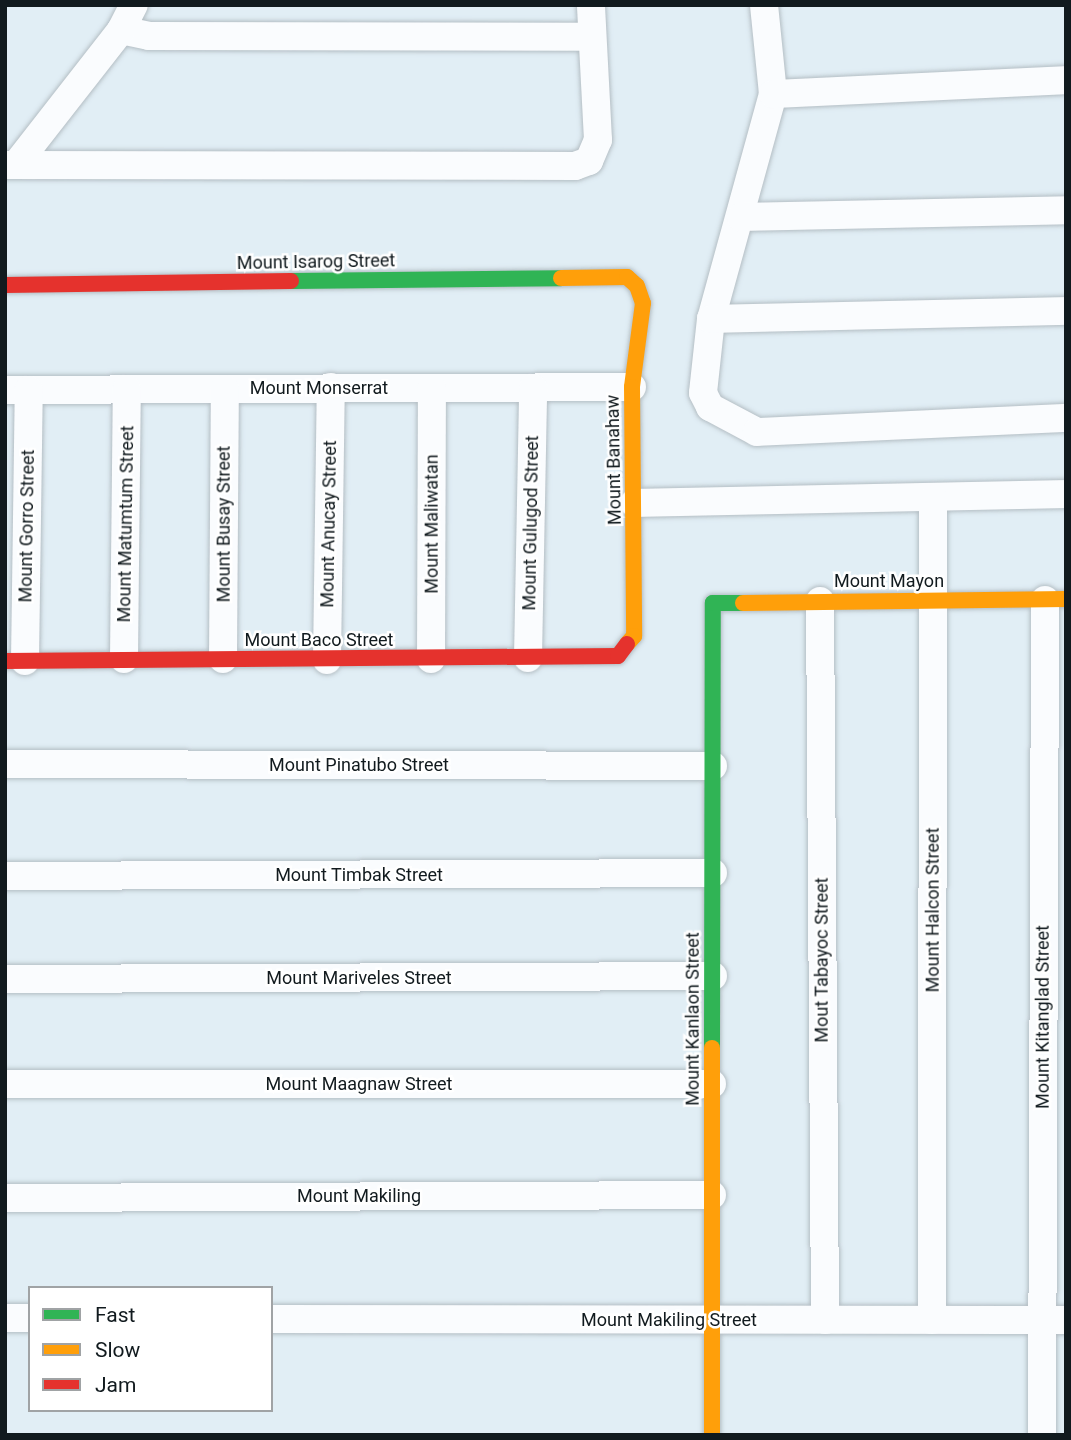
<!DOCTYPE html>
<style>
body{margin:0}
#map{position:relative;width:1071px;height:1440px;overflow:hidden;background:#e1eef5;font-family:Roboto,sans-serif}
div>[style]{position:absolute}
.roads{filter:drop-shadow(0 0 2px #b4bec4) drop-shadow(0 0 2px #b4bec4)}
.street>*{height:28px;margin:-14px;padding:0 14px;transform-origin:14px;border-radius:14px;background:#fafcfe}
.fast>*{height:16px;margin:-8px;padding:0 8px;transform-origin:8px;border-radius:8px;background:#30b455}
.slow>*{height:16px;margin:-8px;padding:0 8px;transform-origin:8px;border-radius:8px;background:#ff9f0a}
.jam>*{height:16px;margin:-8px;padding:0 8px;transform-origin:8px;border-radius:8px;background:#e5322d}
span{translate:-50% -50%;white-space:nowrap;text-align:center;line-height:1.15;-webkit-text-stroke:5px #fff;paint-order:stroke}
.street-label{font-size:18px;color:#111a1e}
.frame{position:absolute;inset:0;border:7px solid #111a1e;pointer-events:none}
.legend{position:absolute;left:28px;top:1286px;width:245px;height:126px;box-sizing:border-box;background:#fff;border:2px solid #a0a3a5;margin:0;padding:9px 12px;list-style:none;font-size:21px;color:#111a1e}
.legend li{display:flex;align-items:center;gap:14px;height:35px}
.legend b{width:35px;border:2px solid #a0a3a5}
</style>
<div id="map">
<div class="roads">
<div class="street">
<i style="left:764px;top:5px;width:89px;rotate:84.2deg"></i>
<i style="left:773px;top:94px;width:233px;rotate:105.4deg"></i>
<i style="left:711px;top:319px;width:74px;rotate:96.2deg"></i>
<i style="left:703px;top:393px;width:16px;rotate:63deg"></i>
<i style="left:710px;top:407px;width:53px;rotate:28deg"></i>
<i style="left:757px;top:432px;width:309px;rotate:-2.6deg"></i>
<i style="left:121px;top:30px;width:29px;rotate:12deg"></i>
<i style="left:149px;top:36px;width:442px;rotate:0.1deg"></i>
<i style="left:773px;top:94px;width:293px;rotate:-2.7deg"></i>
<i style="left:18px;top:162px;width:167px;rotate:-52deg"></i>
<i style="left:121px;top:30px;width:28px;rotate:-63deg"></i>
<i style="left:5px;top:165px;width:570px;rotate:0.1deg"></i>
<i style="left:575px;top:166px;width:15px;rotate:-20deg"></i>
<i style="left:589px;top:161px;width:23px;rotate:-67deg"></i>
<i style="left:598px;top:140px;width:135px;rotate:-93deg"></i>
<i style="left:741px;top:217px;width:325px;rotate:-1.2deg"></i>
<i style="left:711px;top:319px;width:355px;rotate:-1.3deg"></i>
<i style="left:5px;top:390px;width:627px;rotate:-0.27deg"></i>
<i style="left:634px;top:503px;width:432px;rotate:-1.2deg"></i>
<i style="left:820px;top:601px;width:719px;rotate:89.6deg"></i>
<i style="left:528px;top:658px;width:270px;rotate:-88.9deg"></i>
<i style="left:124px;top:659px;width:270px;rotate:-89.4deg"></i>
<i style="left:223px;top:659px;width:270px;rotate:-89.6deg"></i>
<i style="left:431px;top:659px;width:271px;rotate:-89.8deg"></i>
<i style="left:327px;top:660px;width:273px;rotate:-89.2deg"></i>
<i style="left:25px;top:661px;width:271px;rotate:-89.2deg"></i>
<i style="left:5px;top:764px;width:708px;rotate:0.16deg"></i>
<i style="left:5px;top:876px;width:708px;rotate:-0.24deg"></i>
<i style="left:5px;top:979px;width:708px;rotate:-0.24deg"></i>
<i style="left:5px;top:1084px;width:707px"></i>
<i style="left:5px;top:1198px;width:707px;rotate:-0.24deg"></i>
<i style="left:5px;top:1318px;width:25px"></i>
<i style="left:271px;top:1319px;width:795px;rotate:0.07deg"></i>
<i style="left:932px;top:1320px;width:821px;rotate:-89.93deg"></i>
<i style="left:1042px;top:1435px;width:835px;rotate:-89.79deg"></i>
</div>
<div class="fast">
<i style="left:291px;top:281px;width:270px;rotate:-0.6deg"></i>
<i style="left:712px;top:1048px;width:445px;rotate:-89.9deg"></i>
<i style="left:713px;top:603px;width:30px"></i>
</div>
<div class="slow">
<i style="left:561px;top:278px;width:66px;rotate:-0.9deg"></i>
<i style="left:627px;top:277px;width:13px;rotate:42deg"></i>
<i style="left:637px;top:286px;width:18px;rotate:71deg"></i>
<i style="left:643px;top:303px;width:85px;rotate:97.5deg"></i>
<i style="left:632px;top:387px;width:249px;rotate:89.5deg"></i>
<i style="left:634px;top:636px;width:11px;rotate:131deg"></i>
<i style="left:743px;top:603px;width:323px;rotate:-0.7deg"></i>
<i style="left:712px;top:1435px;width:387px;rotate:-90deg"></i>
</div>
<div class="jam">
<i style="left:5px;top:285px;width:286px;rotate:-0.8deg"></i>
<i style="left:5px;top:661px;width:613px;rotate:-0.47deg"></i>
<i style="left:618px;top:656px;width:15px;rotate:-53deg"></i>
</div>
</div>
<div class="street-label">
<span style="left:316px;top:262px;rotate:-1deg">Mount Isarog Street</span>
<span style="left:319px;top:388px">Mount Monserrat</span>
<span style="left:614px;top:460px;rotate:-91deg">Mount Banahaw</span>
<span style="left:531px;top:523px;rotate:-89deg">Mount Gulugod Street</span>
<span style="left:126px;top:524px;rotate:-89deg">Mount Matumtum Street</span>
<span style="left:224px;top:524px;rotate:-90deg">Mount Busay Street</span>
<span style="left:329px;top:524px;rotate:-89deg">Mount Anucay Street</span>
<span style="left:432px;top:524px;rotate:-90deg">Mount Maliwatan</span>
<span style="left:27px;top:526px;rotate:-89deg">Mount Gorro Street</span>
<span style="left:889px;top:581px">Mount Mayon</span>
<span style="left:319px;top:640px">Mount Baco Street</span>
<span style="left:359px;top:765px">Mount Pinatubo Street</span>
<span style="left:359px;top:875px">Mount Timbak Street</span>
<span style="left:933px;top:910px;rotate:-90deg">Mount Halcon Street</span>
<span style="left:822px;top:960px;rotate:-90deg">Mout Tabayoc Street</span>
<span style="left:359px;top:978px">Mount Mariveles Street</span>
<span style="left:1043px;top:1017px;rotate:-90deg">Mount Kitanglad Street</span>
<span style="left:693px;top:1019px;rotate:-90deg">Mount Kanlaon Street</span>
<span style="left:359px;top:1084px">Mount Maagnaw Street</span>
<span style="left:359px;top:1196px">Mount Makiling</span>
<span style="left:669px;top:1320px">Mount Makiling Street</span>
</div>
<div class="frame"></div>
<ul class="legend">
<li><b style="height:9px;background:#30b455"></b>Fast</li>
<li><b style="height:9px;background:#ff9f0a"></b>Slow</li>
<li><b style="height:9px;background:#e5322d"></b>Jam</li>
</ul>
</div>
